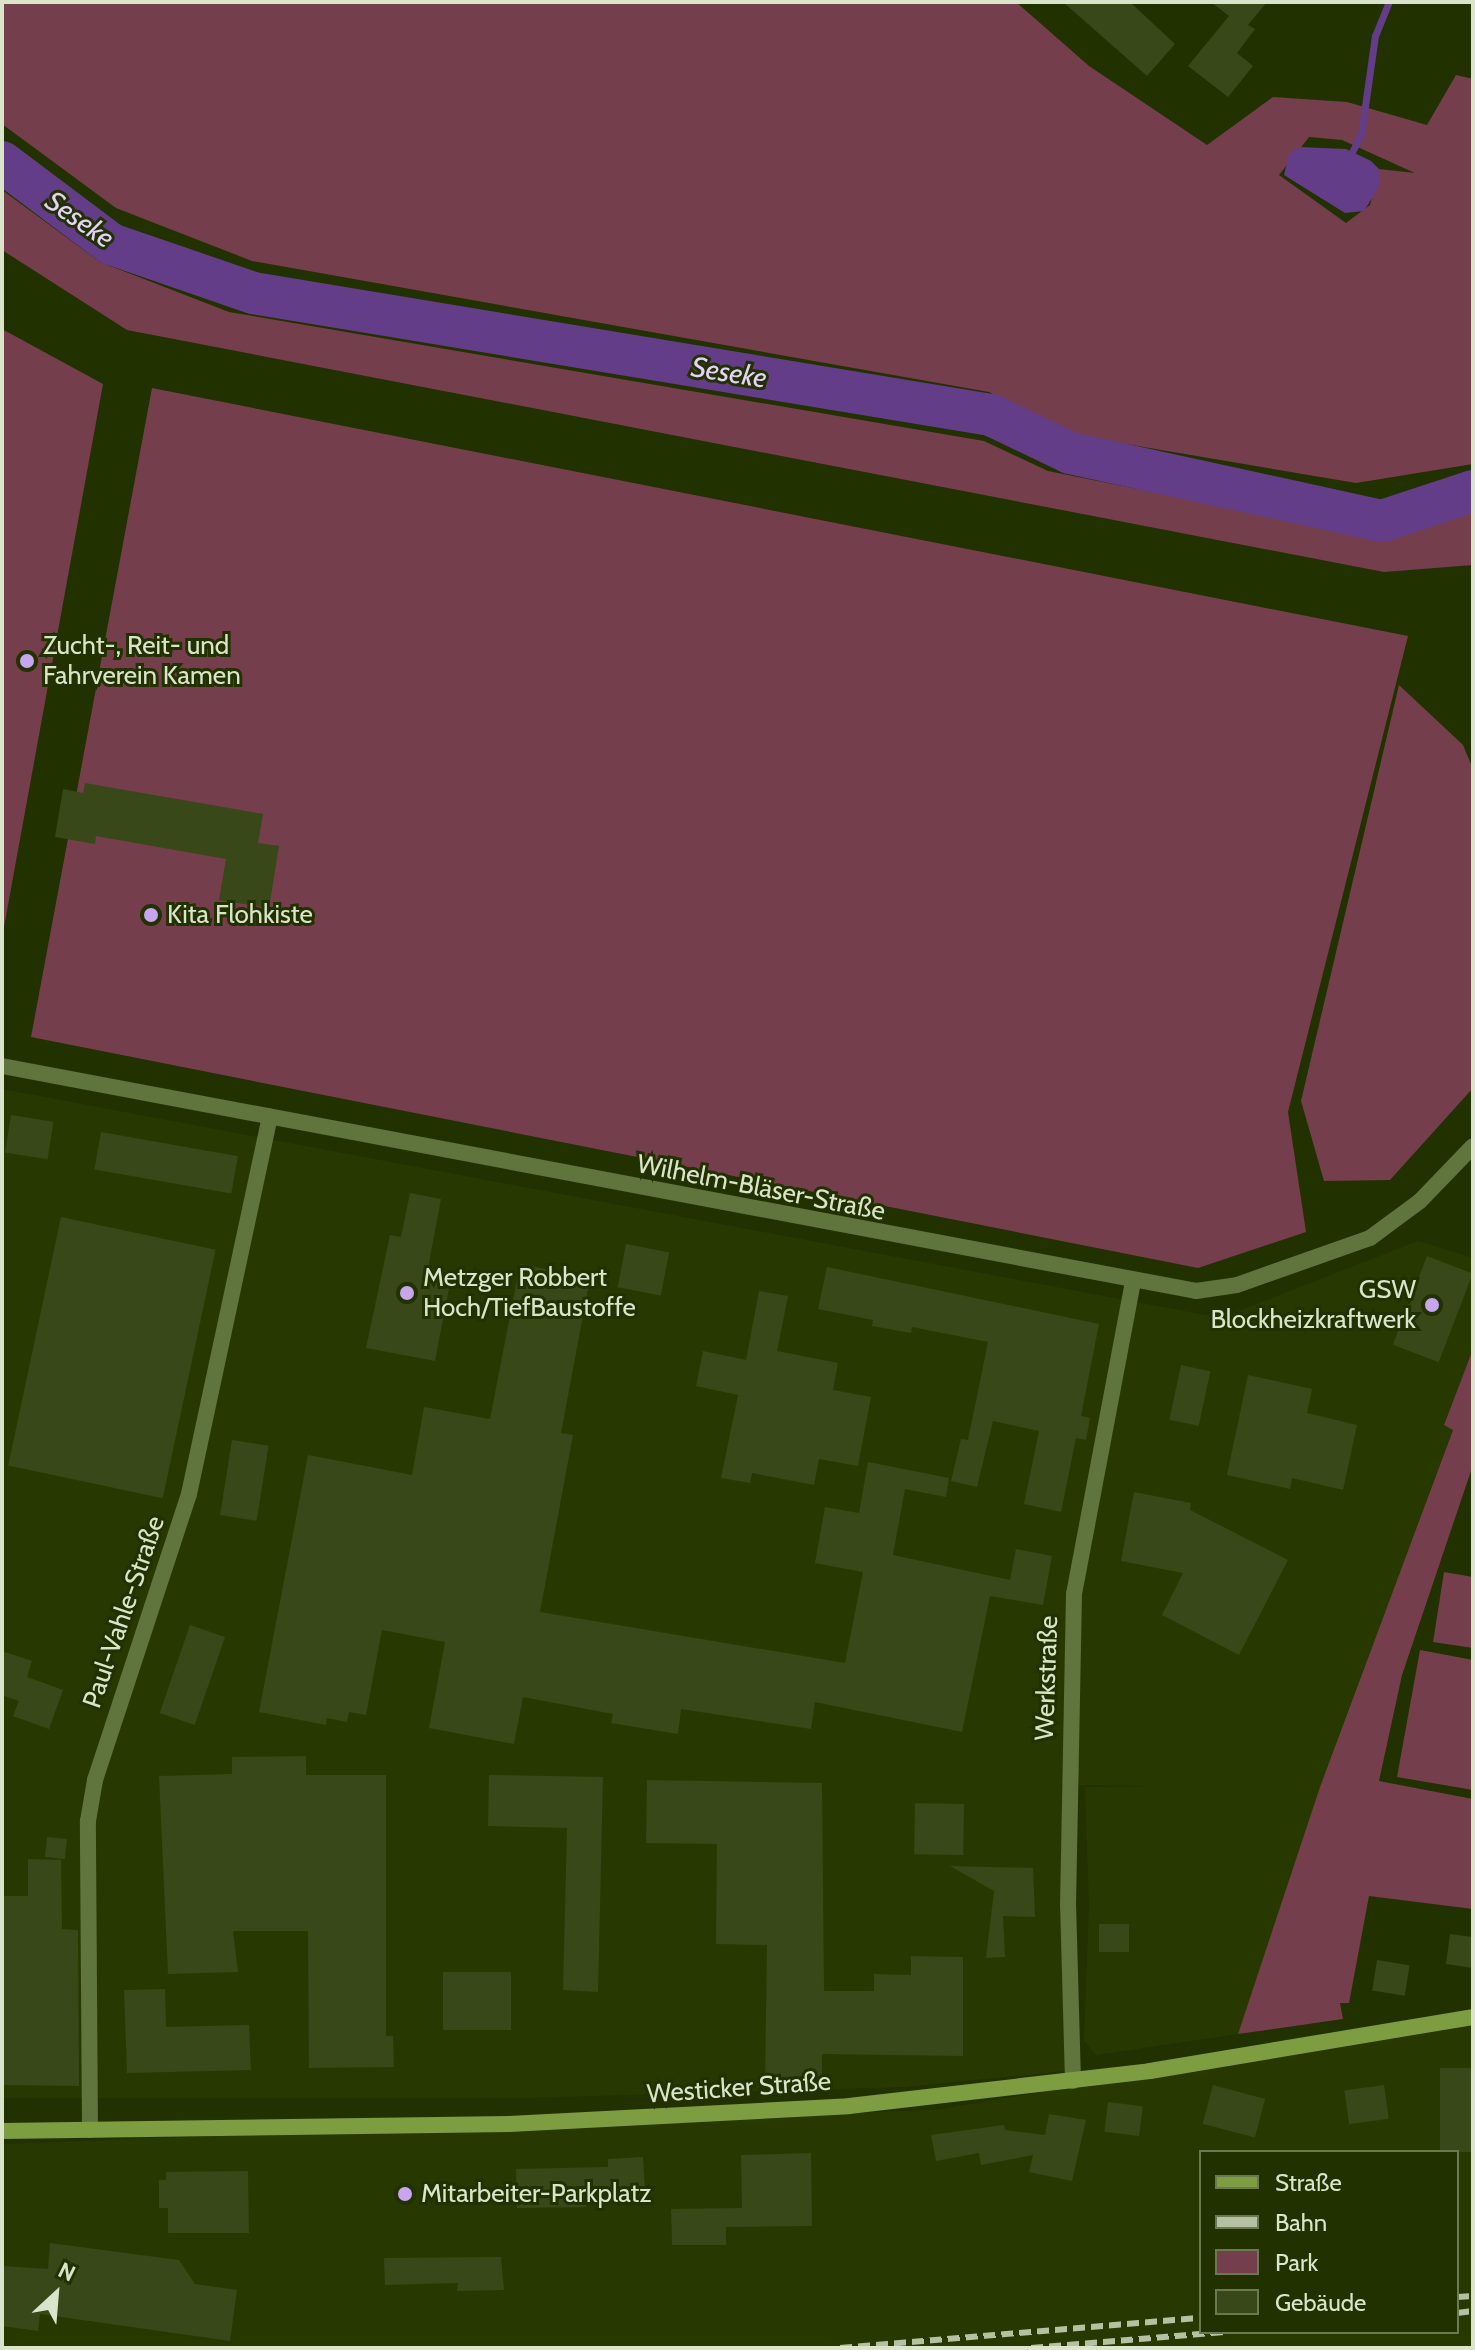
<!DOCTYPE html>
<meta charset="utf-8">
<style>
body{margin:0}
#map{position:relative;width:1475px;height:2350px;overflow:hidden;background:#223100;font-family:Cabin,sans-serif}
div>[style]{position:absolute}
.built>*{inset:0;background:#283900}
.green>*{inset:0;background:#753e4c}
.water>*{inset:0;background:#643d89}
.stream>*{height:7px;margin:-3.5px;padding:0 3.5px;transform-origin:3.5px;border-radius:3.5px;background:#643d89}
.river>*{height:42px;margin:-21px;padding:0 21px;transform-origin:21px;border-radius:21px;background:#643d89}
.building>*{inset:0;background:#384818;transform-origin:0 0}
.street>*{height:16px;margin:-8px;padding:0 8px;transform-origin:8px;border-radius:8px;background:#60743d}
.secondary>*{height:16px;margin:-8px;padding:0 8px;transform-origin:8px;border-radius:8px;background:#7e9c40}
.rail>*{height:6px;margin-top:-3px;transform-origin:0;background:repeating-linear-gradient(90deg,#b5c1a2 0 12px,transparent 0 18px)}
.dots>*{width:22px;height:22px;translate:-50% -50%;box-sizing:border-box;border:4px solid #223100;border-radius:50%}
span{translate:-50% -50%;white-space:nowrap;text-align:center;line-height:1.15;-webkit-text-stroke:6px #223100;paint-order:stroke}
.poi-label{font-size:26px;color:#d9e4ca}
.left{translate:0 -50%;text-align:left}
.right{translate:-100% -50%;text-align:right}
.street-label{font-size:26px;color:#d9e4ca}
.water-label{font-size:28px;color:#e4d1fc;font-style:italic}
.frame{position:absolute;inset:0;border:4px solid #d9e4ca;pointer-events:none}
.legend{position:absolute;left:1199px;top:2150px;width:260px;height:184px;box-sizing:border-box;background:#223100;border:2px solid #6b7951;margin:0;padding:10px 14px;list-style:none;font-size:24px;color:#d9e4ca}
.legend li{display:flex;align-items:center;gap:16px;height:40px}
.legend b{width:40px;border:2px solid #6b7951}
.north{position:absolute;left:16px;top:2254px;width:80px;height:80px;-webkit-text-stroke:6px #223100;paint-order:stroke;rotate:26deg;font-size:22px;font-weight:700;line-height:32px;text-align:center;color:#d9e4ca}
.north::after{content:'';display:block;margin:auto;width:28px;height:36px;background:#d9e4ca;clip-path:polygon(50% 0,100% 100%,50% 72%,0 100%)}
</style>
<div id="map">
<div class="built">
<i style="clip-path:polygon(2px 1089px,1221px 1318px,1418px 1241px,1473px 1258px,1473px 1349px,1444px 1424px,1453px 1429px,1320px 1787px,1238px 2034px,1096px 2055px,1084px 2041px,1089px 1906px,1085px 1787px,1157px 1786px,1067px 1785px,1066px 2071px,904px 2087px,526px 2098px,2px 2098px)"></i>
<i style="clip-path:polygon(evenodd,1473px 2022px,1473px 2348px,2px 2348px,2px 2144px,934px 2110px,1473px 2022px,1201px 2152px,1457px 2152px,1457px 2332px,1201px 2332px,1201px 2152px)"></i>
</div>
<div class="green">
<i style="clip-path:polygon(evenodd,2px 2px,1016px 2px,1089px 66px,1207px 145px,1273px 97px,1347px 102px,1427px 125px,1456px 75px,1473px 79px,1473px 464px,1356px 483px,1067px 434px,989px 392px,252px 261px,116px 208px,2px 124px,2px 2px,1309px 137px,1342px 140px,1415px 173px,1379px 169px,1370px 205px,1346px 223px,1279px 175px,1309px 137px)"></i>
<i style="clip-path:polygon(2px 190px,100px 262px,229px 312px,984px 441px,1048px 471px,1388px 539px,1473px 512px,1473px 565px,1384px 572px,127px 330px,2px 250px)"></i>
<i style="clip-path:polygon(2px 329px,103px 384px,2px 938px)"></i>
<i style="clip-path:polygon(152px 388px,1408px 636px,1288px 1112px,1306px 1232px,1198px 1268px,31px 1037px)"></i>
<i style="clip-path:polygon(1399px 685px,1463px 745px,1473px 769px,1473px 1088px,1390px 1180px,1324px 1181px,1301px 1101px)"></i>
<i style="clip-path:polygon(1473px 1349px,1473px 1465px,1402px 1675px,1379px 1781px,1473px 1799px,1473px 1909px,1369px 1896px,1349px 2003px,1340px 2003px,1343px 2019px,1238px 2034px,1320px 1787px,1453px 1430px,1444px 1425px)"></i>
<i style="clip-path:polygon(1444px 1572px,1473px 1577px,1473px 1648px,1433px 1642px)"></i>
<i style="clip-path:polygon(1420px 1650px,1473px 1660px,1473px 1790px,1397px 1777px)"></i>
</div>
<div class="water">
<i style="clip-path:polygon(1299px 147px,1346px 149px,1371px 161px,1379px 169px,1380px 185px,1364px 211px,1345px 213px,1284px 175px,1289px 154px)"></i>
</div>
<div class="stream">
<i style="left:1352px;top:152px;width:20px;rotate:-63deg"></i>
<i style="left:1361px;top:134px;width:99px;rotate:-81.9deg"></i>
<i style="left:1375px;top:36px;width:37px;rotate:-68deg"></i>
</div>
<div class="river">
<i style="left:2px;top:162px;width:136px;rotate:37deg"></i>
<i style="left:111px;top:244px;width:150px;rotate:19deg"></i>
<i style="left:253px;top:293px;width:748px;rotate:9.39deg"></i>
<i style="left:991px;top:415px;width:88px;rotate:25.7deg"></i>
<i style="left:1070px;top:453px;width:319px;rotate:12.3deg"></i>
<i style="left:1382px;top:521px;width:96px;rotate:-18.2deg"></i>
</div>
<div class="building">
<i style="clip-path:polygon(1063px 2px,1130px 2px,1175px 44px,1147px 76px)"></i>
<i style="clip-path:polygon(1211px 2px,1267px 2px,1248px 25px,1255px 29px,1237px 53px,1253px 66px,1228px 97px,1188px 66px,1229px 16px)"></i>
<i style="clip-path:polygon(85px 783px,263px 814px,258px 843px,279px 846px,269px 908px,219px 900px,226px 859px,96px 836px,95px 844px,55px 837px,63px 789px,83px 793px)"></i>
<i style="left:11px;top:1115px;width:43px;height:38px;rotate:9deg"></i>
<i style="left:101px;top:1132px;width:139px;height:38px;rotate:10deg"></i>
<i style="clip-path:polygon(410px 1193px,441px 1199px,428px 1268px,452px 1273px,435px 1361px,366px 1348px,390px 1235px,401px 1237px)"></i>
<i style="left:61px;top:1217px;width:158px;height:254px;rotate:12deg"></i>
<i style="left:626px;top:1244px;width:44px;height:44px;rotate:11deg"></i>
<i style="left:1427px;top:1256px;width:49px;height:95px;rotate:21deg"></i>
<i style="clip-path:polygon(520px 1264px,590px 1278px,561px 1433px,573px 1435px,540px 1612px,845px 1663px,863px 1572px,815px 1563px,825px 1507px,859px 1513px,868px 1462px,949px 1478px,946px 1497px,905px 1489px,893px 1555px,1010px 1580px,1016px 1549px,1052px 1556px,1043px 1605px,990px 1596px,962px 1732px,815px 1702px,811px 1729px,681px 1709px,678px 1734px,611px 1723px,613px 1714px,523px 1697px,514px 1744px,429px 1728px,445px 1642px,382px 1630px,366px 1715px,349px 1712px,347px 1722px,327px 1718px,326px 1725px,259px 1712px,308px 1455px,412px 1475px,424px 1407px,490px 1419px)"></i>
<i style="clip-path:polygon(827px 1267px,1099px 1324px,1081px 1416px,1090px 1418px,1086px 1440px,1076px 1438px,1061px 1512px,1024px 1504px,1039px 1431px,993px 1421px,977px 1487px,951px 1481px,961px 1439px,968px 1440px,988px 1342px,912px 1327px,911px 1333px,872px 1326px,873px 1320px,818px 1309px)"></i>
<i style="clip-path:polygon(759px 1291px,788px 1296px,777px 1351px,838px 1363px,833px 1390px,871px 1397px,858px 1466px,819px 1459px,814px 1485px,752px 1473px,750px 1483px,721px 1478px,738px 1395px,696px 1386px,703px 1351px,746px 1360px)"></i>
<i style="left:1181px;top:1365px;width:30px;height:56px;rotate:12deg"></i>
<i style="clip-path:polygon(1248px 1375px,1312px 1389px,1307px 1413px,1357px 1425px,1343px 1490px,1292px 1478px,1290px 1489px,1227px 1475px)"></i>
<i style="left:232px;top:1440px;width:37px;height:76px;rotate:9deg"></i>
<i style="clip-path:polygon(1134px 1492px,1191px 1503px,1190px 1510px,1288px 1560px,1239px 1655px,1162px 1615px,1183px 1573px,1121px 1561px)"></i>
<i style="left:190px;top:1625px;width:37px;height:93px;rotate:19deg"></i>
<i style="clip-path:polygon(2px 1651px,32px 1661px,27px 1677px,63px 1690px,49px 1729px,13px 1716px,19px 1701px,2px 1695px)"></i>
<i style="clip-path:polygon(306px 1756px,306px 1775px,386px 1775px,386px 2036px,393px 2036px,394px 2067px,309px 2068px,308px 1931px,233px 1931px,238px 1972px,168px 1974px,159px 1776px,232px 1774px,232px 1757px)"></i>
<i style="clip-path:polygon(489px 1775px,603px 1777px,598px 1992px,563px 1990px,567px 1828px,488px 1826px)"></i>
<i style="clip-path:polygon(647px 1780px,822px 1783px,824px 1991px,874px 1991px,874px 1974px,911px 1975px,911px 1956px,963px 1957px,963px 2056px,822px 2054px,822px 2083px,765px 2081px,767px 1945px,716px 1944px,717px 1844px,646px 1843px)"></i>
<i style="left:964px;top:1804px;width:51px;height:49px;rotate:91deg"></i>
<i style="left:47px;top:1837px;width:20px;height:20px;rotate:6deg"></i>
<i style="clip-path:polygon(28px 1859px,61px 1860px,62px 1929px,78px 1930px,79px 2086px,2px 2085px,3px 1896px,28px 1896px)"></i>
<i style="clip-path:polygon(950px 1866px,1033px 1868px,1035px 1917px,1003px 1916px,1005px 1957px,986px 1958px,994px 1891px)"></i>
<i style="left:1099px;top:1924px;width:30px;height:28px"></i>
<i style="clip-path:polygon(1450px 1934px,1473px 1937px,1473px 1968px,1446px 1964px)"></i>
<i style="left:1377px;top:1960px;width:33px;height:31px;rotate:9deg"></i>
<i style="left:443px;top:1972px;width:68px;height:58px"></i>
<i style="clip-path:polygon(165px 1989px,166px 2027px,249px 2025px,251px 2070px,127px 2073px,124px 1990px)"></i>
<i style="left:1440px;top:2068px;width:33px;height:84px"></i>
<i style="left:1213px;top:2085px;width:54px;height:40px;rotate:15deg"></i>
<i style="left:1384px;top:2085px;width:34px;height:40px;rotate:82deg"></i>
<i style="left:1108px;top:2102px;width:35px;height:30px;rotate:7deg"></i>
<i style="clip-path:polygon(1049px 2114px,1086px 2120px,1072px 2181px,1029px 2172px,1033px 2155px,981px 2165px,979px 2153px,936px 2161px,931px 2135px,1004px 2125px,1005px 2130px,1045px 2135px)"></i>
<i style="clip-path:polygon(811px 2153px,812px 2226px,726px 2227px,726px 2245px,672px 2245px,671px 2209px,742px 2208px,741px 2155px)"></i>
<i style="clip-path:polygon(643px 2157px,645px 2191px,586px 2194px,586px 2207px,517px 2208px,516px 2169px,608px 2167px,608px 2159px)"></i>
<i style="clip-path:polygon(248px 2171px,249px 2233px,168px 2233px,168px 2208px,159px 2208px,159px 2180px,166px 2180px,166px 2172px)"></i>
<i style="clip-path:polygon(50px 2243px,179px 2260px,195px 2284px,237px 2290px,230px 2341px,40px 2314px,38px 2331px,2px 2326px,2px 2266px,48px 2269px)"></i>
<i style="clip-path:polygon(501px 2257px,504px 2290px,457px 2291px,458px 2283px,385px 2285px,384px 2258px)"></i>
</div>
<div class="street">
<i style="left:2px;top:1066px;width:1215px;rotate:10.67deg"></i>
<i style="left:1196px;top:1291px;width:41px;rotate:-8.3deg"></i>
<i style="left:1237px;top:1285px;width:141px;rotate:-19.5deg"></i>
<i style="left:1370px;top:1238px;width:62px;rotate:-36.5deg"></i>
<i style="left:1420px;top:1201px;width:76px;rotate:-46.1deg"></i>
<i style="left:1073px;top:2081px;width:175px;rotate:-91.6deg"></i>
<i style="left:1068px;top:1906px;width:312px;rotate:-88.9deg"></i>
<i style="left:1074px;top:1594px;width:319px;rotate:-79.3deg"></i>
<i style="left:90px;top:2130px;width:309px;rotate:-90.4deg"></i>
<i style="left:88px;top:1821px;width:42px;rotate:-80.3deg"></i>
<i style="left:95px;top:1780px;width:301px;rotate:-71.8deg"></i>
<i style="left:189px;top:1494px;width:386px;rotate:-77.9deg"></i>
</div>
<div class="secondary">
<i style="left:2px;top:2131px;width:507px;rotate:-0.79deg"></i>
<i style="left:509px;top:2124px;width:340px;rotate:-3deg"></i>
<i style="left:849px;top:2106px;width:303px;rotate:-6.6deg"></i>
<i style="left:1150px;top:2071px;width:327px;rotate:-9.5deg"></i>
</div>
<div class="rail">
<i style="left:1457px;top:2297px;width:16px;rotate:-4deg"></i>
<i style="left:1457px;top:2313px;width:16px;rotate:-7deg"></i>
<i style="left:840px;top:2348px;width:362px;rotate:-4.8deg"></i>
<i style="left:1031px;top:2348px;width:194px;rotate:-4.7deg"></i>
</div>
<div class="dots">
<i style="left:27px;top:661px;background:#c8a6ef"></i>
<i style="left:151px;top:915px;background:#c8a6ef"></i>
<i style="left:407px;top:1293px;background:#c8a6ef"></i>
<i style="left:1432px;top:1305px;background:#c8a6ef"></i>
<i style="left:405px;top:2194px;background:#c8a6ef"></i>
</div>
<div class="poi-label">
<span class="left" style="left:43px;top:661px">Zucht-, Reit- und<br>Fahrverein Kamen</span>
<span class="left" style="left:167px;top:915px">Kita Flohkiste</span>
<span class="left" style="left:423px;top:1293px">Metzger Robbert<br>Hoch/TiefBaustoffe</span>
<span class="right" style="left:1416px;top:1305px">GSW<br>Blockheizkraftwerk</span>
<span class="left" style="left:421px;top:2194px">Mitarbeiter-Parkplatz</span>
</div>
<div class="street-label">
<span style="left:761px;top:1188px;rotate:11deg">Wilhelm-Bläser-Straße</span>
<span style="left:124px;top:1612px;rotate:-71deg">Paul-Vahle-Straße</span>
<span style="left:1047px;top:1678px;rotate:-88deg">Werkstraße</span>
<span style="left:739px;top:2088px;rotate:-4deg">Westicker Straße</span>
</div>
<div class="water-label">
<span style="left:80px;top:219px;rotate:35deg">Seseke</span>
<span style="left:729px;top:372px;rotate:9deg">Seseke</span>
</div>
<div class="frame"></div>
<ul class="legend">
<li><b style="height:10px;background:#7e9c40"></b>Straße</li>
<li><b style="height:10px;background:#b5c1a2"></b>Bahn</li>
<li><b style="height:22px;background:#753e4c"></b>Park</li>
<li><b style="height:22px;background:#384818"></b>Gebäude</li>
</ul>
<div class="north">N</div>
</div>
